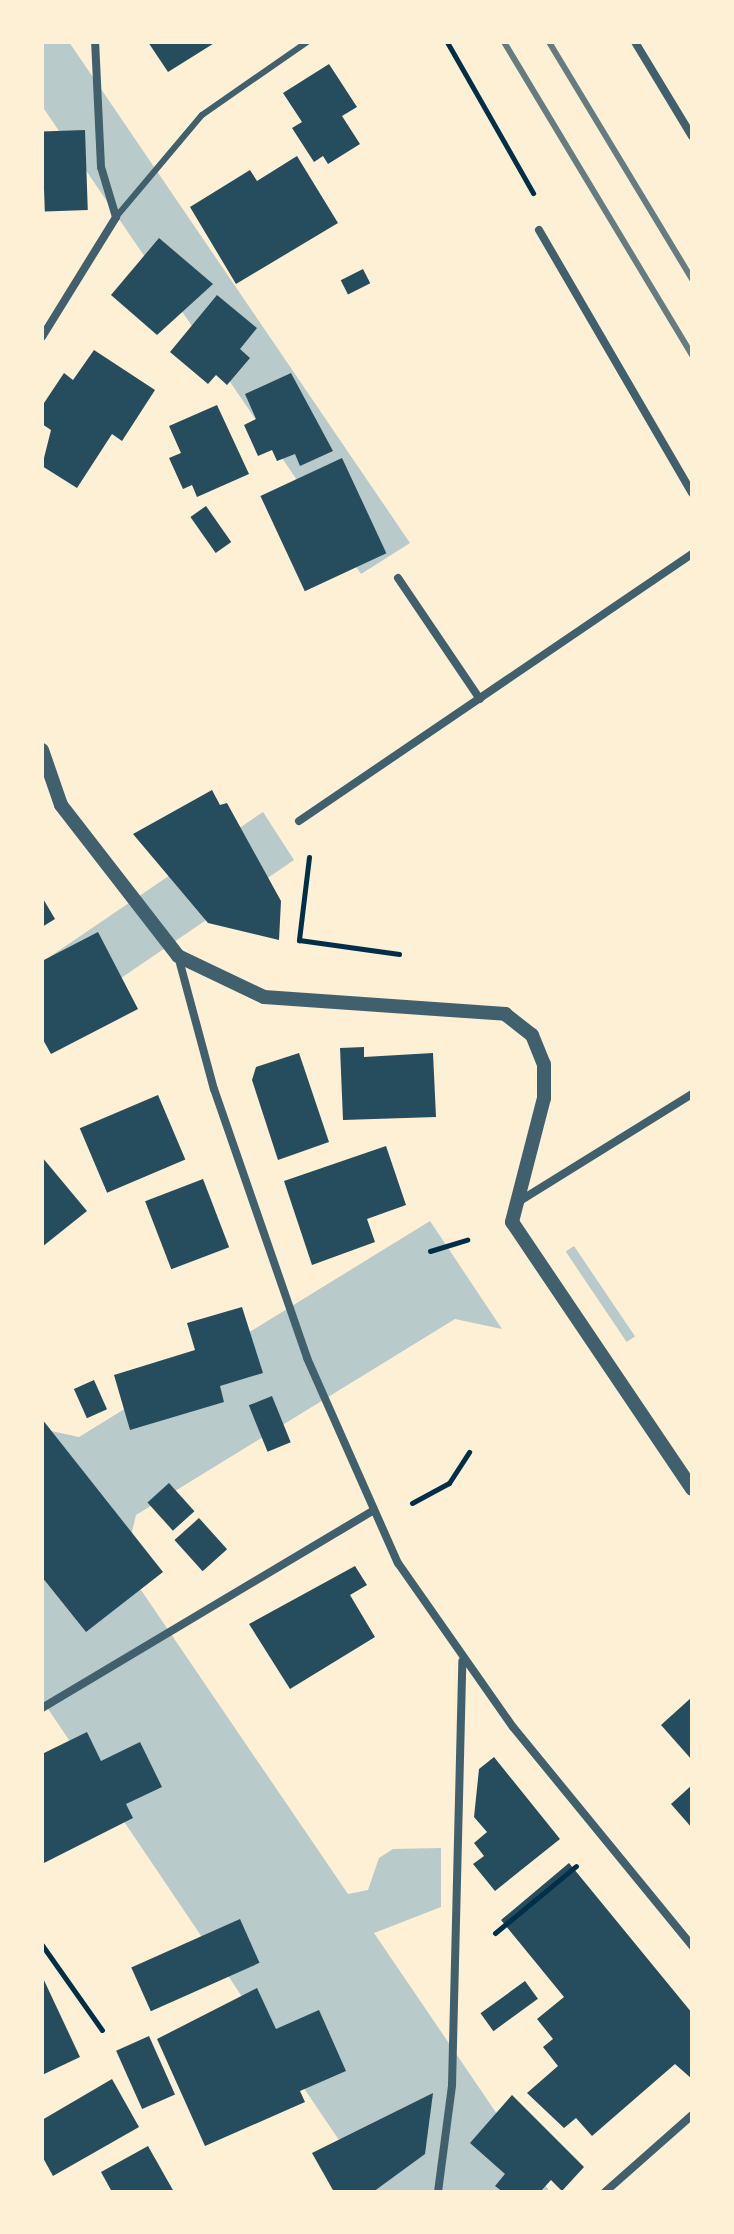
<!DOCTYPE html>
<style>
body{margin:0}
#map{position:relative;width:734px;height:2234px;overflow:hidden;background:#fdf0d5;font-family:"Public Sans",sans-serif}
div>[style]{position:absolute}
.green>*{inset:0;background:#b9caca;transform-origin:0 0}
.building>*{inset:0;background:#264d5e;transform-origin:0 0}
.path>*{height:5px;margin:-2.5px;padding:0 2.5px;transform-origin:2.5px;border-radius:2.5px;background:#003049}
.service>*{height:6px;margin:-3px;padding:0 3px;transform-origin:3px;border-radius:3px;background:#3f606c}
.minor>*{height:8px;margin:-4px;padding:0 4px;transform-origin:4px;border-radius:4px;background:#3f606c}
.tertiary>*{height:14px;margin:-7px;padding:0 7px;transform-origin:7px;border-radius:7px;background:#3f606c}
.rail>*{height:6px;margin:-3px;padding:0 3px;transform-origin:3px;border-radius:3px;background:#657d81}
span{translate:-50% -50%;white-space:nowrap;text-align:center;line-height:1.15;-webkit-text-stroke:7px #fdf0d5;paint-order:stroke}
.frame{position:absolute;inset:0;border:44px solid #fdf0d5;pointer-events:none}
</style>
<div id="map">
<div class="green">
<i style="clip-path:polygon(42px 42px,69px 42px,410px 543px,361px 574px,42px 106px)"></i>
<i style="clip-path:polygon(263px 812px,294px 860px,42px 1032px,42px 962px)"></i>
<i style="clip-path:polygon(430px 1221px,502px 1329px,455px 1319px,136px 1515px,124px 1565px,348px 1894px,368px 1890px,379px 1858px,393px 1849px,441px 1848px,441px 1907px,374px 1933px,550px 2192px,374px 2192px,42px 1700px,42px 1429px,79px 1437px)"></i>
<i style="left:574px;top:1246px;width:109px;height:10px;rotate:56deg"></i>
</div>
<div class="building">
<i style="clip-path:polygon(148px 42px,216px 42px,168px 72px)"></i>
<i style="clip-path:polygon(329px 64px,357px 107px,342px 116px,360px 144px,328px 164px,323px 156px,314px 162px,292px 128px,302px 122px,283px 93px)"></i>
<i style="left:85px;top:130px;width:80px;height:43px;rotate:88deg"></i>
<i style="clip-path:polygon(297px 156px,338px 223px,236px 284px,190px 207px,250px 170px,257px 181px)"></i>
<i style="clip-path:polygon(159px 238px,213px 284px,157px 335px,111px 295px)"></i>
<i style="left:363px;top:269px;width:16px;height:25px;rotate:63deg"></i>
<i style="clip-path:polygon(217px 295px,257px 328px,240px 349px,250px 358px,227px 385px,216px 375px,208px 384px,170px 352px)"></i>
<i style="clip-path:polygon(94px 350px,155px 390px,122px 441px,112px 434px,77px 488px,42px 466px,51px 430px,42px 424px,42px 406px,64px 373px,73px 380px)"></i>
<i style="clip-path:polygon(291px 373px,333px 451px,300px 466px,295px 454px,277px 461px,272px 450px,258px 456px,244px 425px,256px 419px,245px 394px)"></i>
<i style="clip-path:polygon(217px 405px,249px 474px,197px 497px,192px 485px,183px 489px,169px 458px,181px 453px,169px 426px)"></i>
<i style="left:342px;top:458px;width:105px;height:90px;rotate:65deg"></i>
<i style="left:206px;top:506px;width:44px;height:19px;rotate:55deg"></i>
<i style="clip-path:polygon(212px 790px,220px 805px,227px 803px,281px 901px,279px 940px,208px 923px,133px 834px)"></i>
<i style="clip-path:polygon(42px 897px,55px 919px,42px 927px)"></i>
<i style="clip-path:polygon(98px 932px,138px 1009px,51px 1054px,42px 1038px,42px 961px)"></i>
<i style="clip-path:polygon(364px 1047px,364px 1057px,433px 1053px,436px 1117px,343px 1120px,340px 1048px)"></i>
<i style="clip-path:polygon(299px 1053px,329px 1142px,278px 1160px,252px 1080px,256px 1067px)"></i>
<i style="left:158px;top:1095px;width:70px;height:85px;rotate:67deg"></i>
<i style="clip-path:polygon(386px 1146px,406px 1205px,367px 1219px,375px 1242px,312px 1265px,284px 1181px)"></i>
<i style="clip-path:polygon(42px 1157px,87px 1211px,42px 1247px)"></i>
<i style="left:203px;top:1179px;width:73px;height:62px;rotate:69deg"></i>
<i style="clip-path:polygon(242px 1307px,263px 1373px,220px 1386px,224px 1402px,130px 1430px,114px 1375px,195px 1350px,187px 1323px)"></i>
<i style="left:94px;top:1380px;width:32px;height:22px;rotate:66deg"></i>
<i style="left:272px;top:1396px;width:50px;height:25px;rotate:68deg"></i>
<i style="clip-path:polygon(42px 1419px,163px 1572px,86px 1632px,42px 1577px)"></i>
<i style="left:169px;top:1483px;width:38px;height:29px;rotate:48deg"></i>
<i style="left:199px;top:1518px;width:42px;height:33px;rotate:48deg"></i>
<i style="clip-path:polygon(355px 1566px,367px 1585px,350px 1595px,375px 1637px,290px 1689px,249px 1624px)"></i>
<i style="clip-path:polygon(692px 1697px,692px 1760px,661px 1725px)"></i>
<i style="clip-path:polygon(87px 1732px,101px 1761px,140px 1742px,162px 1787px,126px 1804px,133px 1818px,42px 1864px,42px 1754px)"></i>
<i style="clip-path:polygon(494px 1757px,560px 1839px,495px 1891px,473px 1864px,484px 1856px,474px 1843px,487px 1832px,474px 1817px,479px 1769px)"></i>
<i style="clip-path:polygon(692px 1785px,692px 1828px,671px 1804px)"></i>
<i style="clip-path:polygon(569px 1863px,692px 2013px,692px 2079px,675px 2064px,592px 2136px,576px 2118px,564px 2128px,527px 2093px,558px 2066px,543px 2047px,553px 2039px,537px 2019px,564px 1997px,501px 1920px)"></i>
<i style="left:240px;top:1919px;width:48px;height:119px;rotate:66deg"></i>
<i style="clip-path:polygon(42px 1976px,80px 2057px,42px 2075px)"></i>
<i style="left:525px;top:1981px;width:22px;height:55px;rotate:54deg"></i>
<i style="clip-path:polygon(257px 1988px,276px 2029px,319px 2010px,346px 2071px,300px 2091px,305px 2102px,205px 2146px,157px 2039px)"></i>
<i style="left:149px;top:2036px;width:64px;height:36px;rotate:66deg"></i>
<i style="clip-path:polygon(112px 2079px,139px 2127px,53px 2176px,42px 2156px,42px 2120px)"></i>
<i style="clip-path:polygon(433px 2093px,425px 2154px,373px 2192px,334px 2192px,312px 2153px)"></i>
<i style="clip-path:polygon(512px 2095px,584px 2167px,562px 2191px,551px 2180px,540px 2192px,503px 2192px,495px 2186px,505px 2174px,470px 2143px)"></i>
<i style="clip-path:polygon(148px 2146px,174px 2192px,112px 2192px,101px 2172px)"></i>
</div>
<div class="path">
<i style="left:447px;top:42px;width:174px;rotate:60.3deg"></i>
<i style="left:309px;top:857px;width:84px;rotate:96.9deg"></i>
<i style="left:299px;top:940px;width:101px;rotate:8deg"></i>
<i style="left:430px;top:1251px;width:39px;rotate:-17deg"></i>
<i style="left:412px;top:1503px;width:42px;rotate:-28.4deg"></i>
<i style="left:449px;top:1483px;width:37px;rotate:-57deg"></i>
<i style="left:495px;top:1933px;width:105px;rotate:-39.6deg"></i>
<i style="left:42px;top:1945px;width:104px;rotate:54.8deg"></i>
</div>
<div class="service">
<i style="left:116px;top:217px;width:133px;rotate:-49.9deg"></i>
<i style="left:202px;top:115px;width:128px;rotate:-34.8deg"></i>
</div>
<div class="minor">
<i style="left:635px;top:42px;width:110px;rotate:58.8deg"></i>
<i style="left:539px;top:230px;width:304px;rotate:59.8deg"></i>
<i style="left:42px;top:337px;width:141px;rotate:-58.3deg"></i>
<i style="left:116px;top:217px;width:52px;rotate:-106.7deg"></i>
<i style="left:101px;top:167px;width:125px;rotate:-92.7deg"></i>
<i style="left:398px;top:578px;width:146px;rotate:55.9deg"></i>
<i style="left:299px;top:821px;width:475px;rotate:-34.2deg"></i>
<i style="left:178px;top:956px;width:138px;rotate:74.9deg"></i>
<i style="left:214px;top:1089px;width:285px;rotate:70.9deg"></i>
<i style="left:307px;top:1358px;width:224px;rotate:66.1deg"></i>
<i style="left:398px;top:1563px;width:200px;rotate:55deg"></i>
<i style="left:513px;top:1727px;width:283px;rotate:50.7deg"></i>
<i style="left:518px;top:1202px;width:205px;rotate:-31.8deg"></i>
<i style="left:42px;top:1708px;width:384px;rotate:-30.8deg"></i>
<i style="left:438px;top:2192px;width:108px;rotate:-82.5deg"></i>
<i style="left:452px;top:2085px;width:424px;rotate:-88.6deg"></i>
<i style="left:605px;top:2192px;width:116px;rotate:-41.5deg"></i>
</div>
<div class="tertiary">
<i style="left:42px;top:750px;width:58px;rotate:70.9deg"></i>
<i style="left:61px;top:805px;width:191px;rotate:52.2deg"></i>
<i style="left:178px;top:956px;width:95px;rotate:25.5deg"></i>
<i style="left:264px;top:997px;width:242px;rotate:4deg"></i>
<i style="left:505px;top:1014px;width:34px;rotate:38deg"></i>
<i style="left:532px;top:1035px;width:31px;rotate:68deg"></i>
<i style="left:544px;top:1064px;width:34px;rotate:90deg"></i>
<i style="left:544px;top:1098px;width:128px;rotate:104.5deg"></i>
<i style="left:512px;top:1222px;width:322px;rotate:56deg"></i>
</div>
<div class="rail">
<i style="left:504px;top:42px;width:365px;rotate:59deg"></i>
<i style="left:549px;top:42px;width:277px;rotate:58.9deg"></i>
</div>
<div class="frame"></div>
</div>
